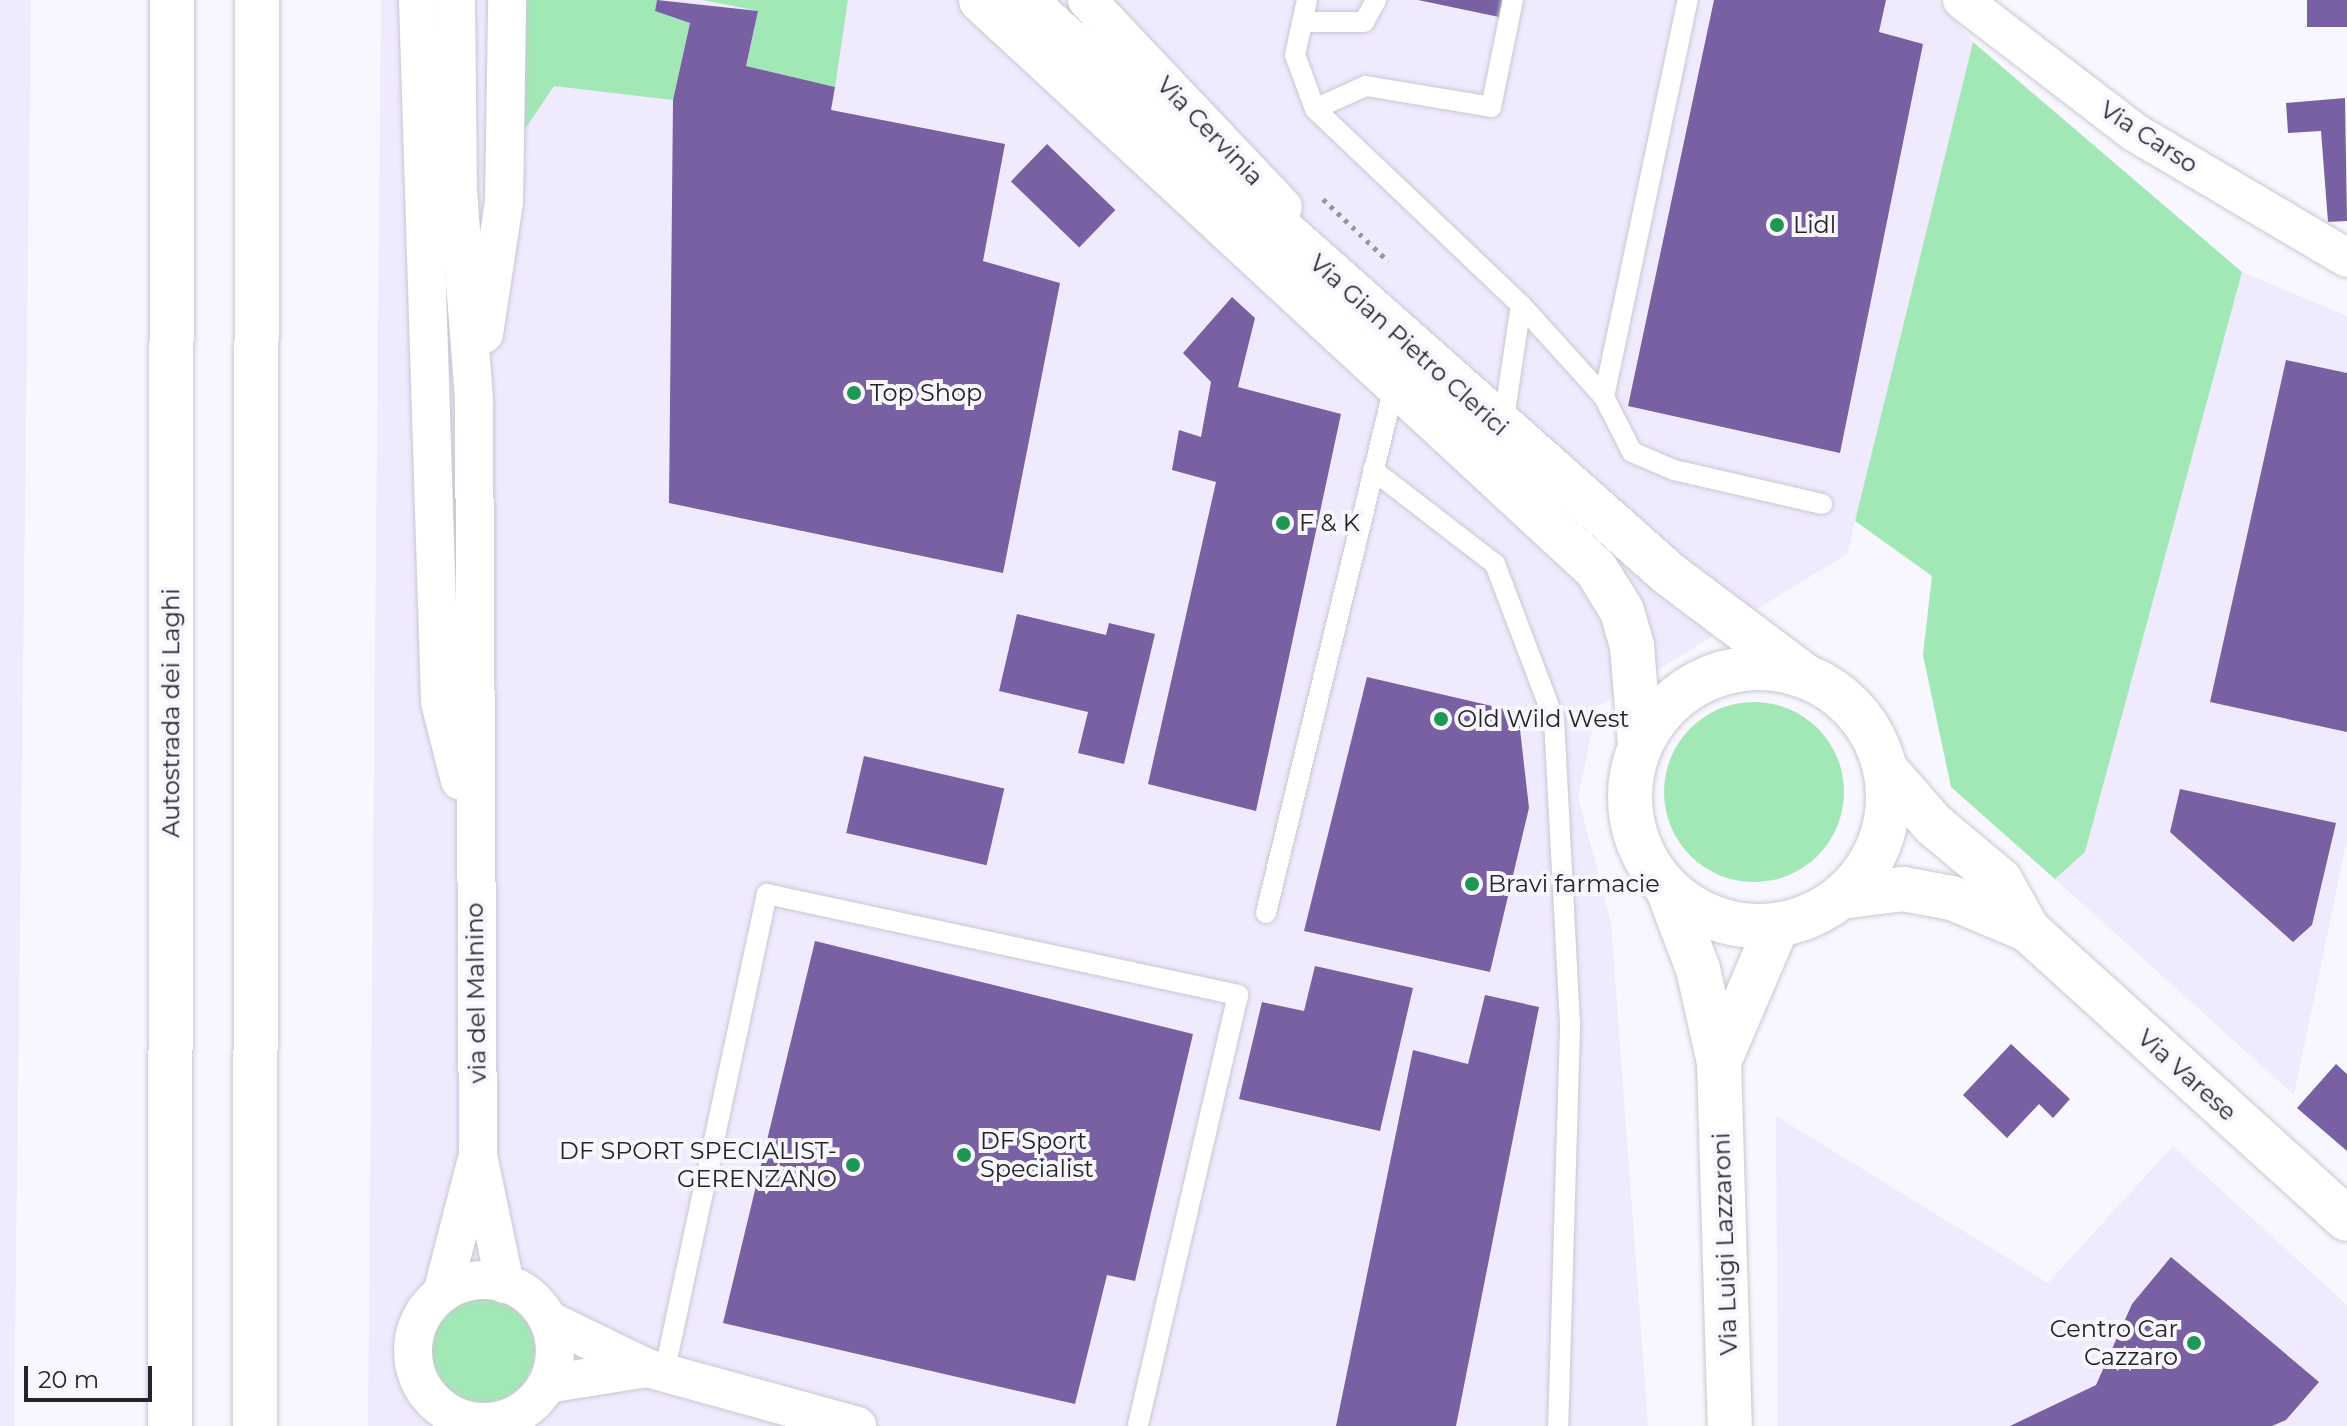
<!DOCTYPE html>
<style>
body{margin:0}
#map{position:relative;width:2347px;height:1426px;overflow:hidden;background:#f8f6fe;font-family:Montserrat,sans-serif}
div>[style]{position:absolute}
.built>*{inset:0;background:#f0eafe}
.green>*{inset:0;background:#a2e8b6}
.round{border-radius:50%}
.building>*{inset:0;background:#7860a3;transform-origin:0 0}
.path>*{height:5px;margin-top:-2.5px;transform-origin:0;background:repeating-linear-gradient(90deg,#97959c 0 4px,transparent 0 10px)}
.roads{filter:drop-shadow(0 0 2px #cac7d3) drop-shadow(0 0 2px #cac7d3)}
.service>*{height:20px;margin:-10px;padding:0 10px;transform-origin:10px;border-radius:10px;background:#fff}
.minor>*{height:38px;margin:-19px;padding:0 19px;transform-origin:19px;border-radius:19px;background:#fff}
.minor>.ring{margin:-19px;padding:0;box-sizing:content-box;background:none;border:38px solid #fff;border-radius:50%}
.tertiary>*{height:44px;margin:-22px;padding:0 22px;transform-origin:22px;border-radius:22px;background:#fff}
.primary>*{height:44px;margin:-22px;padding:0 22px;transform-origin:22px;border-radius:22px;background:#fff}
.primary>.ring{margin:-22px;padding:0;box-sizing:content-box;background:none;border:44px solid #fff;border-radius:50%}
.motorway>*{height:44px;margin:-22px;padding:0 22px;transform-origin:22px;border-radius:22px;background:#fff}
.dots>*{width:22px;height:22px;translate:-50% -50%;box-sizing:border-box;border:4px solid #f8f6fe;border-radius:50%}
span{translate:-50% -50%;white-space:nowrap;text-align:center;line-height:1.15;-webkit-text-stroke:8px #f8f6fe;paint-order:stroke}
.street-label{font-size:24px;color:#262429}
.poi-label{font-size:24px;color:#262429}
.left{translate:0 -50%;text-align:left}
.right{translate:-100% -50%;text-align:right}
.scale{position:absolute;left:24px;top:1366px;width:128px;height:36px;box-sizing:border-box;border:4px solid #262429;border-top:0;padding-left:10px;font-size:24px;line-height:28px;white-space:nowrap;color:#262429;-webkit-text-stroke:6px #f8f6fe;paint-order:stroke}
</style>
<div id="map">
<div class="built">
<i style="clip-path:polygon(0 0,31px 0,14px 1426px,0 1426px)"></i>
<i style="clip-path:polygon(381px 0,1938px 0,1973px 42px,1847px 554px,1597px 707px,1578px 797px,1611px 923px,1648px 1426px,368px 1426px)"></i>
<i style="clip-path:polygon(2242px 272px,2347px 316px,2347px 839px,2294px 1095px,2055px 879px,2085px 852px)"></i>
<i style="clip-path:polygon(1776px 1116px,2048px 1283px,2173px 1146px,2347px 1305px,2347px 1426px,1778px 1426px)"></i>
</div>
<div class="green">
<i style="clip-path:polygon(521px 0,657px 0,655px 11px,690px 23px,673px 100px,554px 86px,523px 132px)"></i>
<i style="clip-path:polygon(703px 0,848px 0,835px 87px,746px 66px,758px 11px)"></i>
<i style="clip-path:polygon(1973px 42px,2242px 272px,2085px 852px,2055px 879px,1951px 787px,1923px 655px,1932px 576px,1855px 521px)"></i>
<i class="round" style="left:1664px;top:702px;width:180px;height:180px"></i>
<i class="round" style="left:429px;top:1297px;width:106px;height:106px"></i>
</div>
<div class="building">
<i style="clip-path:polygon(657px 0,758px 11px,746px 66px,835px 87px,831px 110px,1005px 144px,983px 261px,1060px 283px,1003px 573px,669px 503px,673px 100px,690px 23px,655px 11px)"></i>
<i style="clip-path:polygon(1418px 0,1502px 0,1499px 17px)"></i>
<i style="clip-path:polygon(1714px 0,1886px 0,1879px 32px,1923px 44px,1840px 453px,1628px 406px)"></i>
<i style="left:2307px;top:0;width:40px;height:27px"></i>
<i style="clip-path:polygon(2345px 98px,2347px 221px,2328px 222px,2321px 131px,2288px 133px,2286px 103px)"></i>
<i style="left:1047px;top:144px;width:95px;height:52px;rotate:44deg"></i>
<i style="clip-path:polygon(1232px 297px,1255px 318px,1238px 387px,1341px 414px,1256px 811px,1148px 784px,1216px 482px,1172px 470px,1179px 430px,1201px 437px,1211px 382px,1183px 353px)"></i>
<i style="clip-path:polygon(2286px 360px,2347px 373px,2347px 732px,2210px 702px)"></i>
<i style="clip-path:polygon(1017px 614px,1106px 635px,1109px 623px,1155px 634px,1124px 764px,1078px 753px,1088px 712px,999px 691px)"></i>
<i style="clip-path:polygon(1367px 677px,1518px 712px,1529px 808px,1490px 972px,1304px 931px)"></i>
<i style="left:864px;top:756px;width:144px;height:79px;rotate:13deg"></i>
<i style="clip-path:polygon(2180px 789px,2336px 823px,2312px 925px,2293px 942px,2170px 832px)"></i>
<i style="clip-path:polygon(815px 941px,1193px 1034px,1135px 1281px,1107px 1275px,1075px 1404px,723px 1323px)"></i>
<i style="clip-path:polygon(1315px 966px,1413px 988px,1380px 1131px,1239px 1099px,1262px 1002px,1304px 1011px)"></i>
<i style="clip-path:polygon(1485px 995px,1539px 1007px,1456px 1426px,1336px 1426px,1413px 1050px,1468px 1064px)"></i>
<i style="clip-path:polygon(2011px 1044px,2070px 1099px,2053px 1118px,2039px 1104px,2007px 1138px,1963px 1095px)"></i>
<i style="clip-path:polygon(2336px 1064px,2347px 1074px,2347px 1151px,2297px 1108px)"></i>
<i style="clip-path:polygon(2171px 1257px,2319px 1382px,2286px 1420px,2272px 1426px,2010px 1426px,2096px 1385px,2132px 1304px)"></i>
</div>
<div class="path">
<i style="left:1323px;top:199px;width:90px;rotate:43.6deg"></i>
</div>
<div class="roads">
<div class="service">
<i style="left:1307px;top:0;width:56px;rotate:102.3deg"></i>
<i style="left:1295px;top:55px;width:58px;rotate:69.7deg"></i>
<i style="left:1315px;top:109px;width:284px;rotate:43.6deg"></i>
<i style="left:1521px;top:305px;width:124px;rotate:47.9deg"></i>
<i style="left:1604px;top:397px;width:62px;rotate:63deg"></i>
<i style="left:1632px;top:452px;width:46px;rotate:23.2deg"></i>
<i style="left:1674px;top:470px;width:152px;rotate:12.9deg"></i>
<i style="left:1302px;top:22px;width:62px"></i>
<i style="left:1364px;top:22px;width:25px;rotate:-61deg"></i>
<i style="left:1315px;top:109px;width:56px;rotate:-24.3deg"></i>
<i style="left:1366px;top:86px;width:127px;rotate:9.5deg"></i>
<i style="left:1491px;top:107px;width:109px;rotate:-78.4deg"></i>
<i style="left:1604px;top:397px;width:406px;rotate:-78.1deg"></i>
<i style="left:1503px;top:425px;width:121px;rotate:-81.5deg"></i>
<i style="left:1373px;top:470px;width:154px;rotate:37.6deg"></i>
<i style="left:1495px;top:564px;width:166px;rotate:69.2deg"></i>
<i style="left:1554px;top:719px;width:309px;rotate:87deg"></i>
<i style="left:1570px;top:1028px;width:398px;rotate:91.7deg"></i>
<i style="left:1266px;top:913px;width:545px;rotate:-76.32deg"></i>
<i style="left:664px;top:1374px;width:491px;rotate:-77.9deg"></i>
<i style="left:767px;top:894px;width:482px;rotate:12.1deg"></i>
<i style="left:1238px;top:995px;width:442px;rotate:103.1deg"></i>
</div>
<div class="minor">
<i style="left:418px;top:0;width:702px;rotate:88.2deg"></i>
<i style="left:440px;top:702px;width:81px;rotate:75.8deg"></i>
<i style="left:456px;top:0;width:191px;rotate:89.4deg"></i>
<i style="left:458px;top:191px;width:210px;rotate:85.6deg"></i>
<i style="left:474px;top:400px;width:756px;rotate:89.7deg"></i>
<i style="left:478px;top:1156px;width:131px;rotate:78.1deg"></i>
<i style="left:1087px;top:0;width:285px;rotate:46.6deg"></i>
<i style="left:1962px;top:0;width:217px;rotate:37.5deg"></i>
<i style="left:2134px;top:132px;width:247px;rotate:30.6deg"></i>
<i style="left:484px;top:334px;width:134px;rotate:-81.4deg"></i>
<i style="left:504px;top:202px;width:202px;rotate:-89.1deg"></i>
<i class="ring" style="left:413px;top:1280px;width:104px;height:104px"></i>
<i style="left:442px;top:1294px;width:135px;rotate:-75.5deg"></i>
<i style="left:548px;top:1320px;width:110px;rotate:25.9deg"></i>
<i style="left:647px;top:1368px;width:218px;rotate:15.4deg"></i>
<i style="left:547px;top:1384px;width:101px;rotate:-9.1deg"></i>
</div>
<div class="tertiary">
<i style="left:1885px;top:769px;width:74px;rotate:48.8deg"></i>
<i style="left:1934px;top:825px;width:86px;rotate:39.8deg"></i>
<i style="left:2000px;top:880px;width:57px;rotate:60.8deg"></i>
<i style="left:1841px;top:897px;width:63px;rotate:-7.4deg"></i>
<i style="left:1903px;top:889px;width:50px;rotate:10.4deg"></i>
<i style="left:1952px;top:898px;width:82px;rotate:22.8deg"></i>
<i style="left:2028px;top:930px;width:430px;rotate:42.2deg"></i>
</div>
<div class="primary">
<i style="left:981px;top:0;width:838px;rotate:42.78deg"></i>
<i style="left:1596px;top:569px;width:49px;rotate:58.2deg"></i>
<i style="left:1622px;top:611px;width:36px;rotate:74deg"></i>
<i style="left:1632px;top:646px;width:99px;rotate:85.4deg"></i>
<i style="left:1023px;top:0;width:864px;rotate:41.62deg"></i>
<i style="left:1669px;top:574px;width:171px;rotate:36.9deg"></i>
<i class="ring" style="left:1630px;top:668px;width:214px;height:214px"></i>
<i style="left:1668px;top:890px;width:85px;rotate:69.2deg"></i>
<i style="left:1698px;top:969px;width:95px;rotate:77.3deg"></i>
<i style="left:1719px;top:1062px;width:364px;rotate:88.3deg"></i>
<i style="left:1719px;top:1062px;width:148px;rotate:-66.9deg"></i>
</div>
<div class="motorway">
<i style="left:170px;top:1426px;width:1426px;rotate:-89.92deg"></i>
<i style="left:255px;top:1426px;width:1426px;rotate:-89.92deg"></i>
</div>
</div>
<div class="dots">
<i style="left:1777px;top:225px;background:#1d9754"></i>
<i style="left:854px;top:393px;background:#1d9754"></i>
<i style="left:1283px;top:523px;background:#1d9754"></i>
<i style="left:1441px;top:719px;background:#1d9754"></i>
<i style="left:1472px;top:884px;background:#1d9754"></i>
<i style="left:964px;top:1155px;background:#1d9754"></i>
<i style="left:853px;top:1165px;background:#1d9754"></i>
<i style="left:2194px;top:1343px;background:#1d9754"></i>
</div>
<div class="street-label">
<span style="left:1210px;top:131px;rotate:46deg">Via Cervinia</span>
<span style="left:2149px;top:137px;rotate:33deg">Via Carso</span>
<span style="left:1409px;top:345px;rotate:42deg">Via Gian Pietro Clerici</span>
<span style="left:171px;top:713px;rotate:-90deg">Autostrada dei Laghi</span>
<span style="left:476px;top:993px;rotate:-91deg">via del Malnino</span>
<span style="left:2187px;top:1075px;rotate:42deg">Via Varese</span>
<span style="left:1725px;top:1244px;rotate:-92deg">Via Luigi Lazzaroni</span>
</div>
<div class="poi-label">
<span class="left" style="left:1793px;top:225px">Lidl</span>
<span class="left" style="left:870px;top:393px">Top Shop</span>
<span class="left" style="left:1299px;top:523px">F &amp; K</span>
<span class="left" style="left:1457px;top:719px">Old Wild West</span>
<span class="left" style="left:1488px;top:884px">Bravi farmacie</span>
<span class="left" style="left:980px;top:1155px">DF Sport<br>Specialist</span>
<span class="right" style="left:837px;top:1165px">DF SPORT SPECIALIST-<br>GERENZANO</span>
<span class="right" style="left:2178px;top:1343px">Centro Car<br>Cazzaro</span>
</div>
<div class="scale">20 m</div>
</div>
